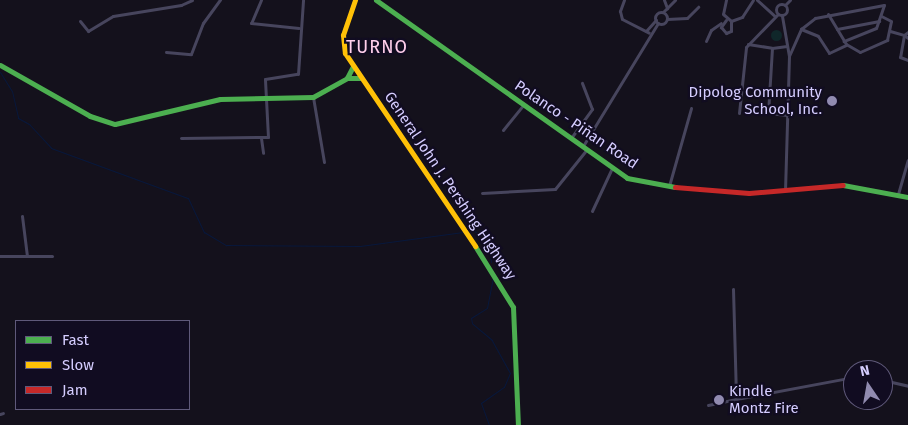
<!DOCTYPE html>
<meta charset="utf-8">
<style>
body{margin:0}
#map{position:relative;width:908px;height:425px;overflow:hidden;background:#14111c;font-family:"Fira Sans",sans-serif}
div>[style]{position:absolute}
.green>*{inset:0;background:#10272a}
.round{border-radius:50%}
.stream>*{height:1px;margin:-0.5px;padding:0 0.5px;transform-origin:0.5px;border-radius:0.5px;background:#08183c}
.street>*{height:3px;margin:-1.5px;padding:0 1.5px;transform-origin:1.5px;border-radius:1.5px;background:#47455d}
.street>.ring{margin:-1.5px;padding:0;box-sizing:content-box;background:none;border:3px solid #47455d;border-radius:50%}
.fast>*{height:5px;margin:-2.5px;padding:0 2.5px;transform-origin:2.5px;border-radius:2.5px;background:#4caf50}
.slow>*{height:5px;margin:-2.5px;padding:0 2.5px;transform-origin:2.5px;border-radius:2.5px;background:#ffc107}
.jam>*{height:5px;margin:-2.5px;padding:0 2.5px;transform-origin:2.5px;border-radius:2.5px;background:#c62828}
.dots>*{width:14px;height:14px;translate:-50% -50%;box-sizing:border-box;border:2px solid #110c21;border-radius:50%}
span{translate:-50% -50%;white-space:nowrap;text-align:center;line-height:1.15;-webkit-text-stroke:4.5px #110c21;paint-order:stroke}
.poi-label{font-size:15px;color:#d5cdff}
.right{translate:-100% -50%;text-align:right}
.left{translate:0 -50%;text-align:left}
.street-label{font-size:15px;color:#d5cdff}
.quarter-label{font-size:18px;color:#ffcfeb;letter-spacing:1px}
.legend{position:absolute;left:15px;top:320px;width:175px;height:90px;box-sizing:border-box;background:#110c21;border:1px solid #5f597a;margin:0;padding:6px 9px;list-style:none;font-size:15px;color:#d5cdff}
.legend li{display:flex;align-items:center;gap:10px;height:25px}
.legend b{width:25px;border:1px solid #5f597a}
.north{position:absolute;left:843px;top:360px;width:50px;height:50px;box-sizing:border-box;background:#110c21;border:1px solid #5f597a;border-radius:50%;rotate:348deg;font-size:14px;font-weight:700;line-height:20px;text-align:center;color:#d5cdff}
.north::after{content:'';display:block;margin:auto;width:18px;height:22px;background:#918bb0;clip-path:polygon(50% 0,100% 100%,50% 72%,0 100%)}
</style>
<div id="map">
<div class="green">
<i class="round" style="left:770.5px;top:29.5px;width:11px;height:11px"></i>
</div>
<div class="stream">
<i style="left:0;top:72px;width:22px;rotate:58deg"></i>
<i style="left:12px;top:91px;width:28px;rotate:77deg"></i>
<i style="left:18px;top:118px;width:13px;rotate:29deg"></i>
<i style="left:29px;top:124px;width:33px;rotate:47deg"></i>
<i style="left:51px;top:148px;width:146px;rotate:20.1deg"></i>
<i style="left:188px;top:198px;width:38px;rotate:65deg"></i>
<i style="left:204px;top:232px;width:26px;rotate:31deg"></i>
<i style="left:226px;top:245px;width:134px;rotate:0.4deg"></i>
<i style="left:360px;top:246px;width:104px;rotate:-7.7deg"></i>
<i style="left:471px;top:231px;width:4px"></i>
<i style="left:475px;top:231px;width:27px;rotate:57deg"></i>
<i style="left:490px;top:254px;width:8px;rotate:83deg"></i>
<i style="left:489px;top:425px;width:23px;rotate:-110deg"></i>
<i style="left:481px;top:403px;width:28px;rotate:-35deg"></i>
<i style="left:504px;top:387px;width:15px;rotate:-67deg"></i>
<i style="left:510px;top:373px;width:38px;rotate:-119deg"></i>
<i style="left:492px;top:340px;width:26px;rotate:-140deg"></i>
<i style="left:472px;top:323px;width:5px;rotate:-101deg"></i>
<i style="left:471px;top:318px;width:19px;rotate:-32deg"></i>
<i style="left:487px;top:308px;width:31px;rotate:-79deg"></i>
</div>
<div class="street">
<i style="left:261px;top:0;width:25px;rotate:113deg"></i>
<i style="left:251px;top:23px;width:48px;rotate:5.9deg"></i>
<i style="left:624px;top:0;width:12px;rotate:110deg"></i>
<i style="left:620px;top:11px;width:8px;rotate:76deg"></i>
<i style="left:622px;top:19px;width:30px;rotate:27deg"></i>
<i style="left:664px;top:0;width:9px;rotate:69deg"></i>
<i style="left:726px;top:0;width:14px;rotate:102deg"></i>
<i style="left:723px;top:14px;width:11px;rotate:41deg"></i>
<i style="left:731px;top:21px;width:12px;rotate:-20deg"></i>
<i style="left:742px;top:17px;width:20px;rotate:-57deg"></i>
<i style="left:757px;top:0;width:24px;rotate:42deg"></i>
<i class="ring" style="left:776.5px;top:4.5px;width:8px;height:8px"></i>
<i style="left:785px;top:5px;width:7px;rotate:-45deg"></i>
<i class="ring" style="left:655px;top:12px;width:9px;height:9px"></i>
<i style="left:663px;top:12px;width:17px;rotate:-45deg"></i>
<i style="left:828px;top:14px;width:35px;rotate:59deg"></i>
<i style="left:846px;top:44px;width:16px;rotate:30deg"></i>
<i style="left:860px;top:52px;width:30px;rotate:-24deg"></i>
<i style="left:887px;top:40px;width:19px;rotate:-78deg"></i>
<i style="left:891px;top:21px;width:11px;rotate:-153deg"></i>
<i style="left:782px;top:16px;width:41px;rotate:80.1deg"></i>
<i style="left:789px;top:56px;width:132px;rotate:91.7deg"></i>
<i style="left:667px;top:19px;width:20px;rotate:-3deg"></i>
<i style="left:687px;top:18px;width:16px;rotate:-45deg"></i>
<i style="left:726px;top:20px;width:9px;rotate:126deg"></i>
<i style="left:721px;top:27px;width:8px;rotate:50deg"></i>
<i style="left:726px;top:33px;width:5px;rotate:-22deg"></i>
<i style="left:731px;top:31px;width:10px;rotate:-90deg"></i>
<i style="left:80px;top:21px;width:13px;rotate:51deg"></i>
<i style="left:88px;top:31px;width:29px;rotate:-31deg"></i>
<i style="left:113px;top:16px;width:69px;rotate:-9.2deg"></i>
<i style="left:181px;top:5px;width:12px;rotate:-24deg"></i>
<i style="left:801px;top:29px;width:18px;rotate:22deg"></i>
<i style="left:818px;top:36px;width:20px;rotate:57deg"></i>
<i style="left:829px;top:53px;width:19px;rotate:-25deg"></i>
<i style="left:837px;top:29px;width:43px;rotate:-10.8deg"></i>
<i style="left:646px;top:31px;width:15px;rotate:-48deg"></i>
<i style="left:890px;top:31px;width:15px;rotate:16deg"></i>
<i style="left:904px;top:35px;width:22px;rotate:100deg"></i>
<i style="left:900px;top:57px;width:9px;rotate:21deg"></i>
<i style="left:908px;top:32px;width:5px;rotate:143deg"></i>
<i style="left:904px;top:35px;width:5px;rotate:37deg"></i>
<i style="left:706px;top:41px;width:12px;rotate:-66deg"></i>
<i style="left:711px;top:30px;width:12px;rotate:-35deg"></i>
<i style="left:748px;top:44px;width:24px;rotate:9deg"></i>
<i style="left:772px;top:48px;width:15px;rotate:-8deg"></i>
<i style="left:772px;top:48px;width:65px;rotate:93.5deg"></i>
<i style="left:768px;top:113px;width:19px;rotate:6deg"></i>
<i style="left:166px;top:52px;width:25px;rotate:5deg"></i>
<i style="left:191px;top:54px;width:33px;rotate:-69deg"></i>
<i style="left:203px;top:23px;width:29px;rotate:-54deg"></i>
<i style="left:789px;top:56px;width:30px;rotate:-66deg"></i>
<i style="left:801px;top:29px;width:18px;rotate:-38deg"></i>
<i style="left:815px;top:18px;width:70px;rotate:-10.7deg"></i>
<i style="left:884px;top:5px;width:24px;rotate:109deg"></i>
<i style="left:876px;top:28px;width:35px;rotate:158deg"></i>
<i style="left:313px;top:97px;width:66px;rotate:80.4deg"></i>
<i style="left:739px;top:113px;width:66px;rotate:-83.9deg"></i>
<i style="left:746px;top:47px;width:46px;rotate:-45.9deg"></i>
<i style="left:503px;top:130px;width:32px;rotate:-51deg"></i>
<i style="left:181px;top:138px;width:87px;rotate:-0.7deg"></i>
<i style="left:268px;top:137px;width:58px;rotate:-93deg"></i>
<i style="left:265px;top:79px;width:33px;rotate:-9deg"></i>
<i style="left:298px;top:74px;width:74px;rotate:-86.1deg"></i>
<i style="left:261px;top:138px;width:15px;rotate:82deg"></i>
<i style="left:571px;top:138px;width:36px;rotate:-54deg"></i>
<i style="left:592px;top:109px;width:28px;rotate:-111deg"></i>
<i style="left:583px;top:146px;width:144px;rotate:-58.6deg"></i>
<i style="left:669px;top:186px;width:81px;rotate:-74.2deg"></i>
<i style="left:482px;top:193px;width:73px;rotate:-3.1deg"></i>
<i style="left:555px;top:189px;width:51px;rotate:-51.3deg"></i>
<i style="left:898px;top:194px;width:35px;rotate:-74deg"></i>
<i style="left:592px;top:211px;width:47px;rotate:-65.1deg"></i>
<i style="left:22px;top:216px;width:40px;rotate:82.9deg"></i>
<i style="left:0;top:256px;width:52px"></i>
<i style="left:733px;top:289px;width:110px;rotate:88.4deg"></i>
<i style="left:736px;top:399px;width:119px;rotate:-10.6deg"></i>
<i style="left:883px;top:380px;width:26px;rotate:13deg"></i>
<i style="left:708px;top:405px;width:29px;rotate:-12deg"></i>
<i style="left:0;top:414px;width:3px;rotate:-18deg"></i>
</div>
<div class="fast">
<i style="left:376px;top:0;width:308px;rotate:35.3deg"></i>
<i style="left:627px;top:178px;width:49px;rotate:10.6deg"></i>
<i style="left:0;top:65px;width:103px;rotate:29.5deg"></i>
<i style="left:90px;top:116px;width:26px;rotate:18deg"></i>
<i style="left:115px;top:124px;width:108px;rotate:-13.4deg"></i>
<i style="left:220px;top:99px;width:93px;rotate:-1.2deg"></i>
<i style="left:313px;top:97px;width:39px;rotate:-29deg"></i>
<i style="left:347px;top:78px;width:13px;rotate:-63deg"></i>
<i style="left:347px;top:78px;width:14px"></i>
<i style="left:843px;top:185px;width:66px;rotate:10.5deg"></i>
<i style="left:475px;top:246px;width:72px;rotate:58.1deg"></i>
<i style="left:513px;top:307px;width:118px;rotate:87.6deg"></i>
</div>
<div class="slow">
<i style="left:355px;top:0;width:37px;rotate:109deg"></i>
<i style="left:343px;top:35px;width:18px;rotate:84deg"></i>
<i style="left:345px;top:53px;width:233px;rotate:56deg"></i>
</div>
<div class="jam">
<i style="left:675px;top:187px;width:74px;rotate:4.6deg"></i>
<i style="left:749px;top:193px;width:94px;rotate:-4.9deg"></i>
</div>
<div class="dots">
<i style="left:832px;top:101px;background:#918bb0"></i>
<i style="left:719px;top:400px;background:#918bb0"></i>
</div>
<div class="poi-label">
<span class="right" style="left:822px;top:101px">Dipolog Community<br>School, Inc.</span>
<span class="left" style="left:729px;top:400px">Kindle<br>Montz Fire</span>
</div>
<div class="street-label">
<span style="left:576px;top:125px;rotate:34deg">Polanco - Piñan Road</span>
<span style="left:450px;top:186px;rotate:56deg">General John J. Pershing Highway</span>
</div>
<div class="quarter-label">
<span style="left:377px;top:47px">TURNO</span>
</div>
<ul class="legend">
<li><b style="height:6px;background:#4caf50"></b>Fast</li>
<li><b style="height:6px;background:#ffc107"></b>Slow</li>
<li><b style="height:6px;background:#c62828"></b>Jam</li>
</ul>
<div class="north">N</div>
</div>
